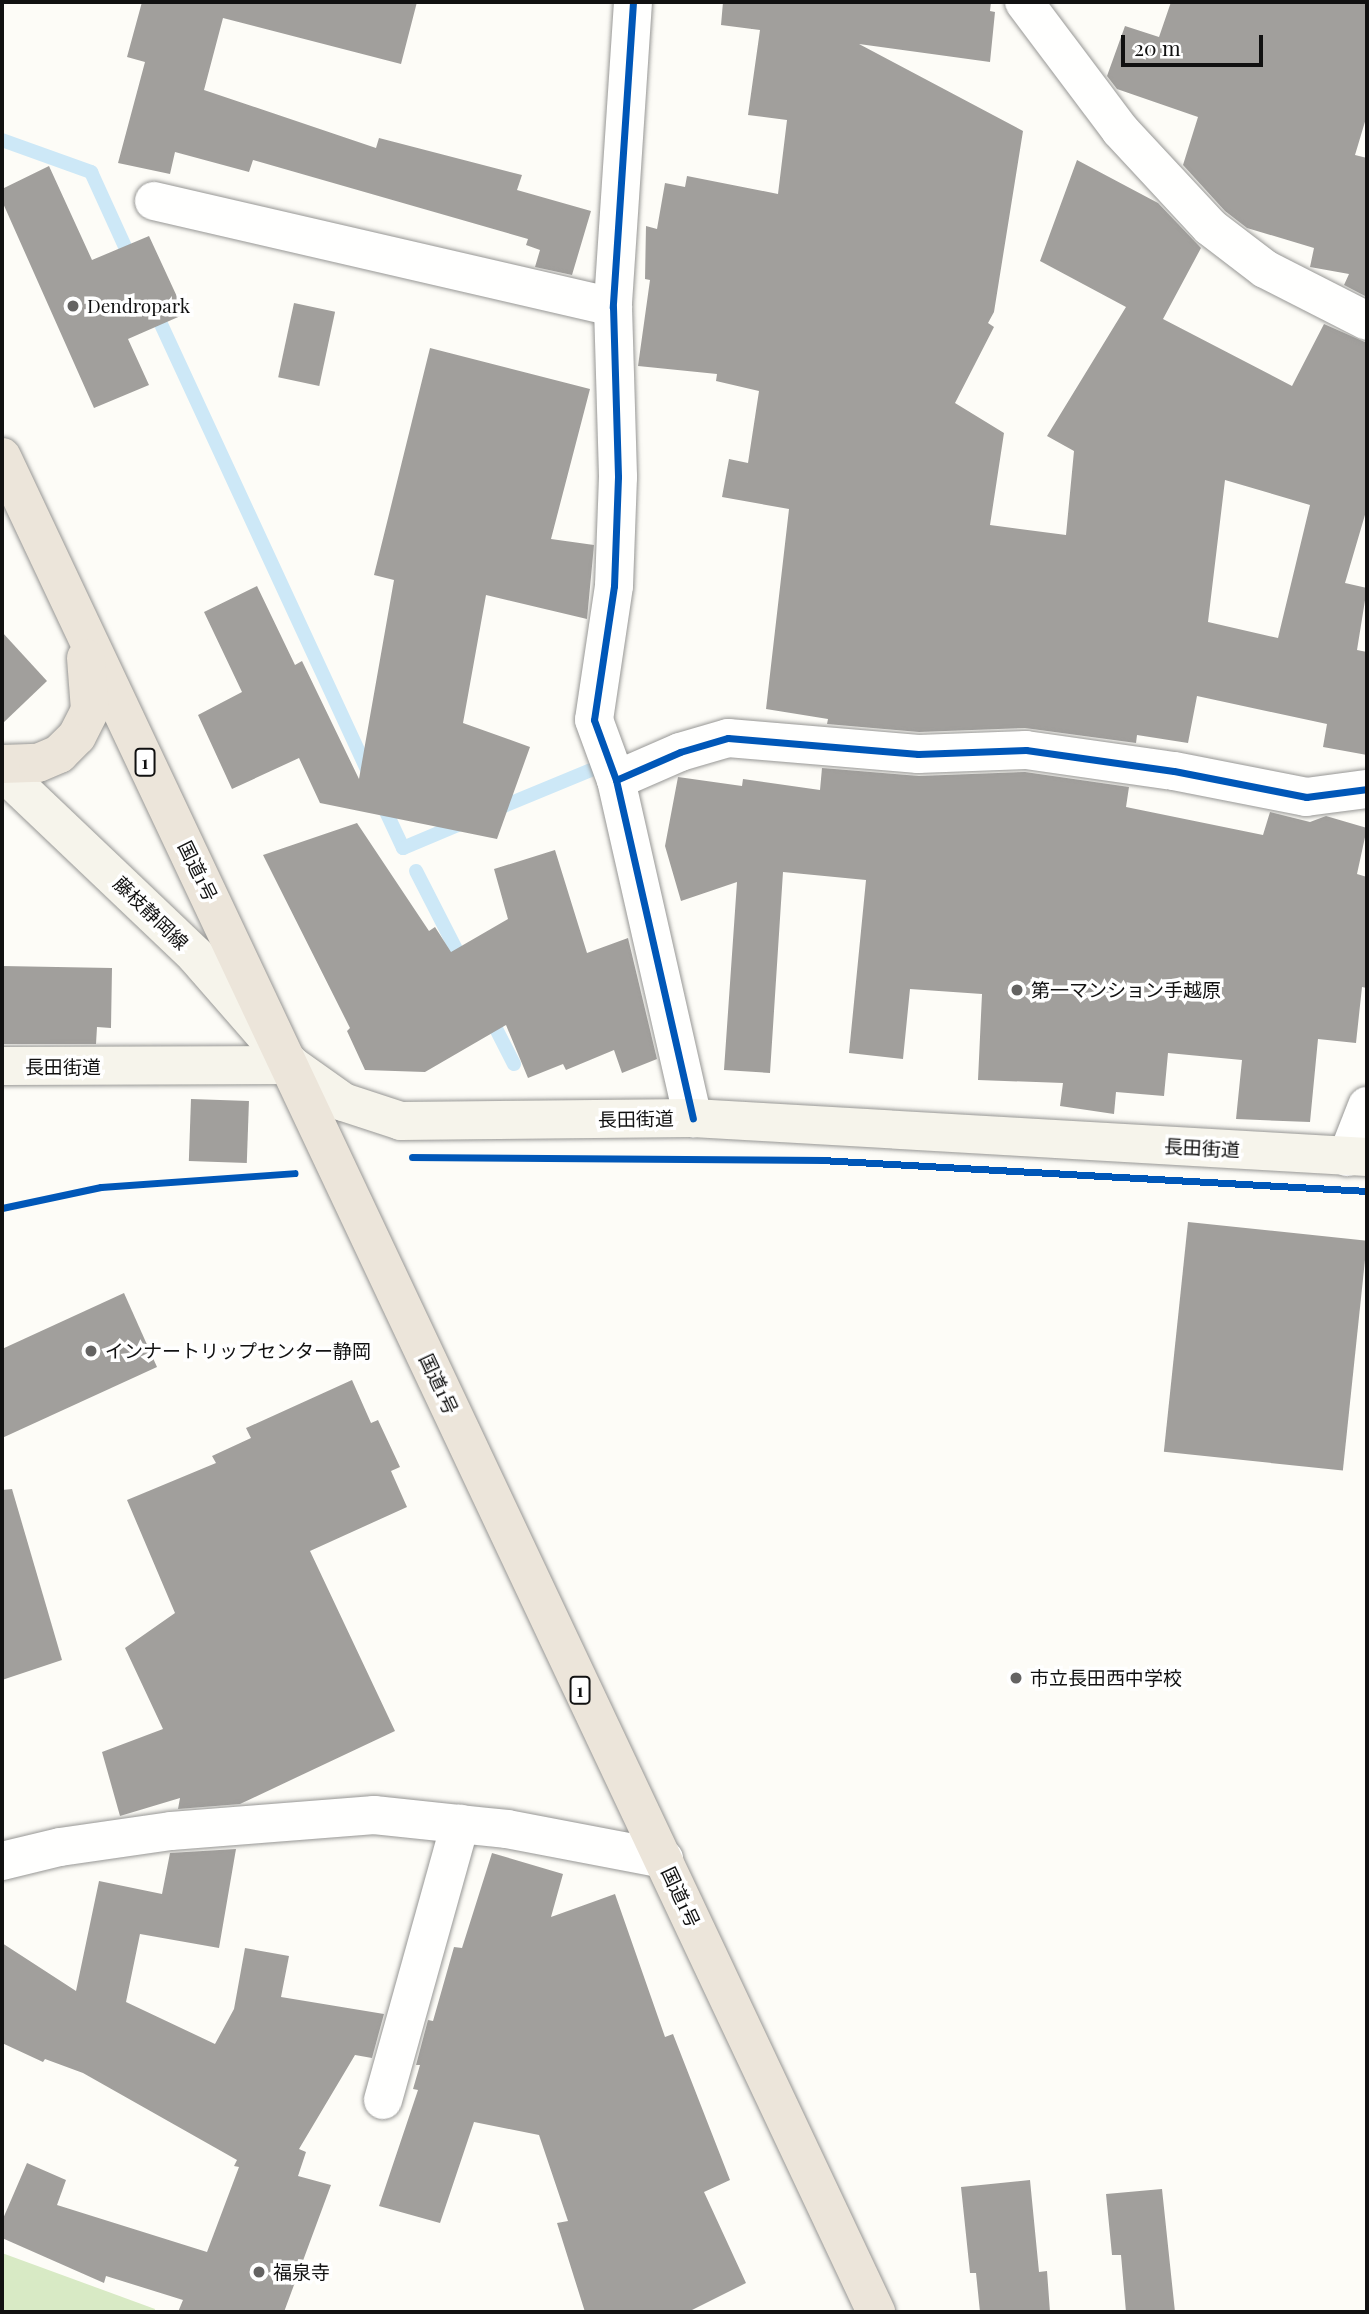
<!DOCTYPE html>
<meta charset="utf-8">
<style>
body{margin:0}
#map{position:relative;width:1369px;height:2314px;overflow:hidden;background:#fdfcf7;font-family:"Playfair Display","Noto Sans JP",serif}
div>[style]{position:absolute}
.forest>*{inset:0;background:#d8eac5}
.stream>*{height:14px;margin:-7px;padding:0 7px;transform-origin:7px;border-radius:7px;background:#cde8f7}
.building>*{inset:0;background:#a19f9c;transform-origin:0 0}
.roads{filter:drop-shadow(0 0 2px #979795) drop-shadow(0 0 2px #979795)}
.minor>*{height:38px;margin:-19px;padding:0 19px;transform-origin:19px;border-radius:19px;background:#fffffe}
.secondary>*{height:38px;margin:-19px;padding:0 19px;transform-origin:19px;border-radius:19px;background:#f6f4eb}
.trunk>*{height:38px;margin:-19px;padding:0 19px;transform-origin:19px;border-radius:19px;background:#ece5da}
.cycleway>*{height:7px;margin:-3.5px;padding:0 3.5px;transform-origin:3.5px;border-radius:3.5px;background:#0057b8}
.dots>*{width:19px;height:19px;translate:-50% -50%;box-sizing:border-box;border:4px solid #fff;border-radius:50%}
span{translate:-50% -50%;white-space:nowrap;text-align:center;line-height:1.15;-webkit-text-stroke:7px #fff;paint-order:stroke}
.shield-label span{padding:2px 5px;background:#fff;border:2px solid;border-radius:5px;-webkit-text-stroke-width:0}
.shield-label{font-size:18px;color:#111;font-weight:700}
.poi-label{font-size:19px;color:#111}
.left{translate:0 -50%;text-align:left}
.street-label{font-size:19px;color:#111}
.frame{position:absolute;inset:0;border:4px solid #111;pointer-events:none}
.scale{position:absolute;left:1121px;top:35px;width:142px;height:32px;box-sizing:border-box;border:4px solid #111;border-top:0;padding-left:9px;font-size:21px;line-height:24px;white-space:nowrap;color:#111;-webkit-text-stroke:5px #fff;paint-order:stroke}
</style>
<div id="map">
<div class="forest">
<i style="clip-path:polygon(2px 2253px,155px 2309px,154px 2312px,2px 2312px)"></i>
</div>
<div class="stream">
<i style="left:2px;top:140px;width:95px;rotate:19.8deg"></i>
<i style="left:91px;top:172px;width:99px;rotate:65.5deg"></i>
<i style="left:154px;top:309px;width:515px;rotate:65.18deg"></i>
<i style="left:381px;top:801px;width:52px;rotate:64.9deg"></i>
<i style="left:403px;top:848px;width:67px;rotate:-22.8deg"></i>
<i style="left:494px;top:810px;width:123px;rotate:-22.4deg"></i>
<i style="left:416px;top:871px;width:106px;rotate:62.9deg"></i>
<i style="left:489px;top:1015px;width:55px;rotate:63deg"></i>
</div>
<div class="building">
<i style="clip-path:polygon(142px 2px,417px 2px,401px 64px,223px 18px,204px 90px,376px 148px,379px 138px,522px 175px,517px 190px,591px 211px,572px 275px,535px 267px,540px 250px,526px 245px,528px 239px,253px 160px,249px 172px,175px 152px,170px 174px,118px 163px,145px 62px,127px 57px)"></i>
<i style="clip-path:polygon(evenodd,723px 2px,991px 2px,990px 11px,995px 12px,990px 62px,859px 44px,1023px 131px,994px 312px,988px 323px,994px 327px,955px 403px,1004px 433px,990px 525px,1066px 535px,1074px 451px,1047px 436px,1126px 307px,1040px 261px,1077px 160px,1158px 203px,1201px 248px,1163px 319px,1292px 386px,1324px 324px,1367px 343px,1367px 508px,1345px 583px,1367px 588px,1357px 650px,1367px 652px,1367px 755px,1323px 747px,1327px 724px,1197px 696px,1188px 743px,1137px 735px,1136px 743px,1025px 728px,919px 732px,827px 724px,828px 719px,766px 709px,789px 509px,722px 497px,729px 459px,748px 463px,759px 391px,716px 381px,717px 374px,638px 366px,650px 280px,645px 279px,646px 226px,657px 229px,665px 183px,685px 187px,687px 176px,778px 194px,787px 120px,748px 115px,760px 30px,721px 25px,723px 2px,1225px 480px,1310px 505px,1278px 638px,1208px 622px,1225px 480px)"></i>
<i style="clip-path:polygon(1171px 2px,1367px 2px,1367px 115px,1355px 155px,1367px 158px,1367px 297px,1344px 285px,1349px 274px,1310px 267px,1314px 248px,1247px 228px,1225px 211px,1183px 165px,1198px 117px,1117px 89px,1107px 76px,1125px 26px,1159px 37px)"></i>
<i style="clip-path:polygon(49px 166px,92px 260px,149px 236px,185px 314px,128px 339px,149px 385px,94px 408px,2px 201px,2px 189px)"></i>
<i style="left:294px;top:303px;width:42px;height:76px;rotate:12deg"></i>
<i style="clip-path:polygon(430px 348px,590px 389px,551px 539px,594px 545px,587px 619px,486px 595px,463px 723px,530px 747px,497px 839px,320px 803px,299px 758px,232px 789px,198px 715px,242px 692px,204px 612px,257px 586px,295px 665px,302px 661px,359px 779px,394px 580px,374px 575px)"></i>
<i style="clip-path:polygon(2px 632px,47px 681px,2px 724px)"></i>
<i style="clip-path:polygon(822px 768px,919px 776px,1025px 772px,1129px 787px,1126px 807px,1263px 835px,1270px 812px,1310px 822px,1326px 816px,1367px 828px,1357px 874px,1367px 877px,1367px 988px,1362px 987px,1356px 1043px,1318px 1039px,1310px 1122px,1236px 1119px,1242px 1060px,1168px 1053px,1164px 1096px,1116px 1092px,1114px 1114px,1060px 1106px,1063px 1083px,978px 1080px,982px 994px,910px 989px,903px 1059px,849px 1053px,866px 880px,783px 872px,770px 1073px,724px 1070px,737px 882px,681px 901px,665px 846px,678px 777px,742px 786px,743px 779px,820px 790px)"></i>
<i style="clip-path:polygon(357px 823px,429px 931px,435px 927px,451px 952px,508px 919px,494px 869px,555px 850px,587px 953px,628px 938px,657px 1059px,622px 1073px,614px 1050px,566px 1070px,563px 1064px,528px 1078px,506px 1025px,425px 1072px,365px 1070px,347px 1031px,350px 1028px,263px 855px)"></i>
<i style="clip-path:polygon(2px 966px,112px 968px,111px 1028px,97px 1027px,96px 1044px,2px 1044px)"></i>
<i style="left:191px;top:1099px;width:58px;height:62px;rotate:2deg"></i>
<i style="left:1188px;top:1222px;width:180px;height:231px;rotate:6deg"></i>
<i style="clip-path:polygon(124px 1293px,157px 1367px,2px 1438px,2px 1349px)"></i>
<i style="clip-path:polygon(352px 1380px,371px 1423px,378px 1420px,400px 1467px,391px 1471px,407px 1507px,310px 1551px,395px 1731px,240px 1804px,178px 1809px,180px 1798px,120px 1816px,102px 1752px,163px 1729px,125px 1648px,175px 1613px,127px 1500px,216px 1463px,212px 1456px,251px 1438px,246px 1428px)"></i>
<i style="clip-path:polygon(12px 1489px,62px 1660px,2px 1680px,2px 1490px)"></i>
<i style="clip-path:polygon(236px 1849px,219px 1948px,140px 1934px,126px 2002px,215px 2044px,234px 2009px,245px 1948px,289px 1956px,281px 1997px,384px 2014px,372px 2058px,355px 2055px,299px 2149px,306px 2152px,298px 2176px,331px 2185px,284px 2312px,178px 2312px,183px 2300px,106px 2276px,104px 2283px,2px 2238px,2px 2221px,27px 2163px,66px 2180px,57px 2205px,207px 2252px,239px 2167px,234px 2166px,237px 2160px,83px 2073px,45px 2059px,43px 2062px,2px 2043px,2px 1943px,76px 1991px,99px 1881px,162px 1894px,170px 1853px)"></i>
<i style="clip-path:polygon(492px 1853px,563px 1874px,551px 1917px,615px 1894px,665px 2037px,673px 2034px,730px 2180px,704px 2192px,746px 2283px,688px 2312px,585px 2312px,557px 2223px,568px 2221px,539px 2135px,474px 2122px,440px 2223px,379px 2206px,418px 2090px,413px 2089px,420px 2065px,416px 2065px,428px 2020px,433px 2021px,454px 1947px,462px 1948px)"></i>
<i style="clip-path:polygon(1030px 2180px,1039px 2272px,1047px 2271px,1050px 2312px,980px 2312px,976px 2273px,970px 2273px,961px 2187px)"></i>
<i style="clip-path:polygon(1162px 2189px,1175px 2312px,1126px 2312px,1121px 2255px,1112px 2255px,1106px 2194px)"></i>
</div>
<div class="roads">
<div class="minor">
<i style="left:633px;top:2px;width:306px;rotate:93.8deg"></i>
<i style="left:613px;top:307px;width:170px;rotate:88.3deg"></i>
<i style="left:618px;top:477px;width:109px;rotate:92.1deg"></i>
<i style="left:614px;top:586px;width:135px;rotate:98.5deg"></i>
<i style="left:594px;top:720px;width:64px;rotate:69.9deg"></i>
<i style="left:616px;top:780px;width:347px;rotate:77.2deg"></i>
<i style="left:1024px;top:2px;width:160px;rotate:53.1deg"></i>
<i style="left:1120px;top:130px;width:132px;rotate:47.1deg"></i>
<i style="left:1210px;top:227px;width:69px;rotate:37.4deg"></i>
<i style="left:1265px;top:269px;width:114px;rotate:27deg"></i>
<i style="left:154px;top:201px;width:471px;rotate:13deg"></i>
<i style="left:616px;top:780px;width:70px;rotate:-23.6deg"></i>
<i style="left:680px;top:752px;width:50px;rotate:-16.3deg"></i>
<i style="left:728px;top:738px;width:191px;rotate:4.8deg"></i>
<i style="left:918px;top:754px;width:108px;rotate:-2.1deg"></i>
<i style="left:1026px;top:750px;width:149px;rotate:8.1deg"></i>
<i style="left:1174px;top:771px;width:135px;rotate:11.1deg"></i>
<i style="left:1306px;top:797px;width:62px;rotate:-7.5deg"></i>
<i style="left:1347px;top:1157px;width:55px;rotate:-68.6deg"></i>
<i style="left:2px;top:1861px;width:60px;rotate:-13.6deg"></i>
<i style="left:60px;top:1847px;width:112px;rotate:-8.2deg"></i>
<i style="left:171px;top:1831px;width:204px;rotate:-4.5deg"></i>
<i style="left:374px;top:1815px;width:134px;rotate:6deg"></i>
<i style="left:507px;top:1829px;width:160px;rotate:10.8deg"></i>
<i style="left:383px;top:2100px;width:287px;rotate:-74.4deg"></i>
</div>
<div class="secondary">
<i style="left:2px;top:771px;width:267px;rotate:43.6deg"></i>
<i style="left:195px;top:955px;width:146px;rotate:48.9deg"></i>
<i style="left:291px;top:1065px;width:64px;rotate:35.4deg"></i>
<i style="left:343px;top:1102px;width:61px;rotate:18.1deg"></i>
<i style="left:401px;top:1121px;width:292px;rotate:-0.6deg"></i>
<i style="left:693px;top:1118px;width:675px;rotate:3.31deg"></i>
<i style="left:2px;top:1066px;width:289px;rotate:-0.2deg"></i>
</div>
<div class="trunk">
<i style="left:2px;top:457px;width:2051px;rotate:64.77deg"></i>
<i style="left:2px;top:764px;width:36px;rotate:-2deg"></i>
<i style="left:38px;top:763px;width:23px;rotate:-23deg"></i>
<i style="left:59px;top:754px;width:25px;rotate:-45deg"></i>
<i style="left:77px;top:736px;width:29px;rotate:-63deg"></i>
<i style="left:90px;top:710px;width:52px;rotate:-94.4deg"></i>
</div>
</div>
<div class="cycleway">
<i style="left:633px;top:2px;width:306px;rotate:93.8deg"></i>
<i style="left:613px;top:307px;width:170px;rotate:88.3deg"></i>
<i style="left:618px;top:477px;width:109px;rotate:92.1deg"></i>
<i style="left:614px;top:586px;width:135px;rotate:98.5deg"></i>
<i style="left:594px;top:720px;width:64px;rotate:69.9deg"></i>
<i style="left:616px;top:780px;width:347px;rotate:77.2deg"></i>
<i style="left:616px;top:780px;width:70px;rotate:-23.6deg"></i>
<i style="left:680px;top:752px;width:50px;rotate:-16.3deg"></i>
<i style="left:728px;top:738px;width:191px;rotate:4.8deg"></i>
<i style="left:918px;top:754px;width:108px;rotate:-2.1deg"></i>
<i style="left:1026px;top:750px;width:149px;rotate:8.1deg"></i>
<i style="left:1174px;top:771px;width:135px;rotate:11.1deg"></i>
<i style="left:1306px;top:797px;width:62px;rotate:-7.5deg"></i>
<i style="left:412px;top:1157px;width:409px;rotate:0.4deg"></i>
<i style="left:821px;top:1160px;width:547px;rotate:3.25deg"></i>
<i style="left:2px;top:1208px;width:101px;rotate:-12deg"></i>
<i style="left:101px;top:1187px;width:194px;rotate:-4.1deg"></i>
</div>
<div class="dots">
<i style="left:73px;top:306px;background:#646362"></i>
<i style="left:1017px;top:990px;background:#646362"></i>
<i style="left:91px;top:1351px;background:#646362"></i>
<i style="left:1016px;top:1678px;background:#646362"></i>
<i style="left:259px;top:2272px;background:#646362"></i>
</div>
<div class="shield-label">
<span style="left:145px;top:762px">1</span>
<span style="left:580px;top:1690px">1</span>
</div>
<div class="poi-label">
<span class="left" style="left:87px;top:306px">Dendropark</span>
<span class="left" style="left:1031px;top:990px">第一マンション手越原</span>
<span class="left" style="left:105px;top:1351px">インナートリップセンター静岡</span>
<span class="left" style="left:1030px;top:1678px">市立長田西中学校</span>
<span class="left" style="left:273px;top:2272px">福泉寺</span>
</div>
<div class="street-label">
<span style="left:198px;top:871px;rotate:64deg">国道1号</span>
<span style="left:151px;top:913px;rotate:44deg">藤枝静岡線</span>
<span style="left:63px;top:1067px">長田街道</span>
<span style="left:636px;top:1119px;rotate:-1deg">長田街道</span>
<span style="left:1202px;top:1148px;rotate:3deg">長田街道</span>
<span style="left:439px;top:1384px;rotate:65deg">国道1号</span>
<span style="left:681px;top:1897px;rotate:65deg">国道1号</span>
</div>
<div class="frame"></div>
<div class="scale">20 m</div>
</div>
